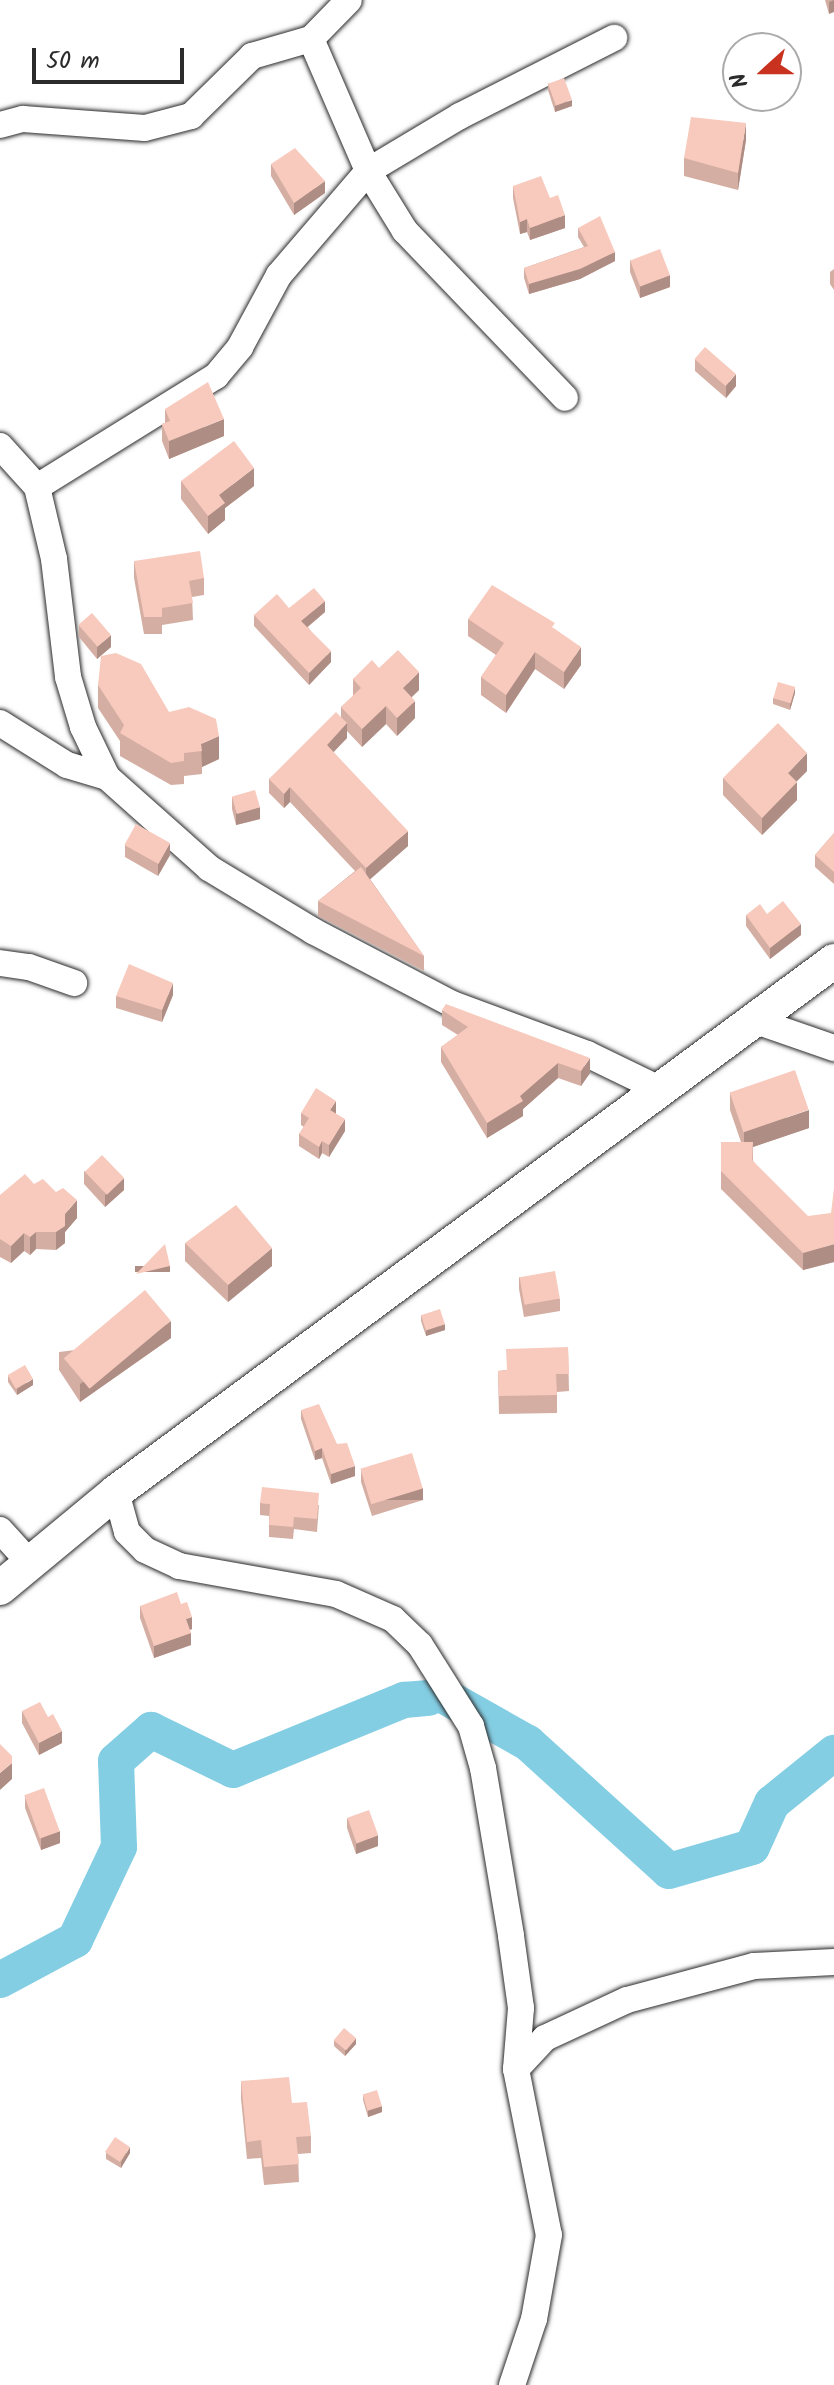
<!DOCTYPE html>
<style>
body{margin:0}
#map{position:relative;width:834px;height:2385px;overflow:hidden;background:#fff;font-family:Kalam,sans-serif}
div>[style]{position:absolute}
.river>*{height:36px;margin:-18px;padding:0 18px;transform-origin:18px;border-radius:18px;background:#84cee4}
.roads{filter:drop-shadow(0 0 2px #2b2b2b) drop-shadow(0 0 2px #2b2b2b)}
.minor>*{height:26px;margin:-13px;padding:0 13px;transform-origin:13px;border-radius:13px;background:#fff}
.major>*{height:34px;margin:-17px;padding:0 17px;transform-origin:17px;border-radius:17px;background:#fff}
.wall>*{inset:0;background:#d5aea3}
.shaded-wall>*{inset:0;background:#ae8d84;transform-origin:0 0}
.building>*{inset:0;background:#f8cabd;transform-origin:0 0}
span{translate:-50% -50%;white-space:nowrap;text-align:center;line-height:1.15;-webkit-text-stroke:7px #fff;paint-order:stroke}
.north{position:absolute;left:722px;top:32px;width:80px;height:80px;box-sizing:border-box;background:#fff;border:2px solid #aaa;border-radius:50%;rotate:249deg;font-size:22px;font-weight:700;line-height:32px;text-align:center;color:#2b2b2b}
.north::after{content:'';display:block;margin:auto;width:28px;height:36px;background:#c8321e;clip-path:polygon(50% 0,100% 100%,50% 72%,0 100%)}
.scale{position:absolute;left:32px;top:48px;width:152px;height:36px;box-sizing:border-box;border:4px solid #2b2b2b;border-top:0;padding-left:10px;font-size:24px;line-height:28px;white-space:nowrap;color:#2b2b2b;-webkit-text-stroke:6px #fff;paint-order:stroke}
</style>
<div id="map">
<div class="river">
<i style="left:448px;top:1698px;width:92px;rotate:29.4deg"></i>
<i style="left:528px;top:1743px;width:190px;rotate:42.2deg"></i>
<i style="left:669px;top:1871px;width:86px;rotate:-16.1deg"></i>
<i style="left:752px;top:1847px;width:48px;rotate:-65.6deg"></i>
<i style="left:772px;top:1803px;width:80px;rotate:-38.9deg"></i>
<i style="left:0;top:1980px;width:85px;rotate:-28.1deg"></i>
<i style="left:75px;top:1940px;width:103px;rotate:-64.7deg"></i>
<i style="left:119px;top:1847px;width:86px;rotate:-92deg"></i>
<i style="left:116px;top:1761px;width:47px;rotate:-41.5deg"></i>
<i style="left:151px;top:1730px;width:91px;rotate:26deg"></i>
<i style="left:233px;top:1770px;width:185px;rotate:-22.3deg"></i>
<i style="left:404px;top:1700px;width:25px;rotate:-5deg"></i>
</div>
<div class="roads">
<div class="minor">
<i style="left:311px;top:39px;width:144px;rotate:66.6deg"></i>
<i style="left:368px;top:171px;width:70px;rotate:58.3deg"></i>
<i style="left:405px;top:231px;width:231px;rotate:46.2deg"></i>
<i style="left:0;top:125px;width:24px;rotate:-15deg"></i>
<i style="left:23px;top:119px;width:122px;rotate:4.2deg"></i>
<i style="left:145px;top:128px;width:48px;rotate:-14.6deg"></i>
<i style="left:191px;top:116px;width:86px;rotate:-44.5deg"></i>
<i style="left:252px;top:56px;width:61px;rotate:-16.1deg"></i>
<i style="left:311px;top:39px;width:54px;rotate:-45.7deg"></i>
<i style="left:0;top:446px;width:55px;rotate:47.9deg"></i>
<i style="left:37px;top:487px;width:74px;rotate:76.7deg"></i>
<i style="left:54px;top:559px;width:119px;rotate:83.2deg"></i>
<i style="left:68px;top:677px;width:52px;rotate:73.3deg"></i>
<i style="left:83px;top:727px;width:55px;rotate:64.4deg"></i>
<i style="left:37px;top:487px;width:211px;rotate:-31.8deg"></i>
<i style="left:216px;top:376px;width:38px;rotate:-50deg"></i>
<i style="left:240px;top:347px;width:82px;rotate:-61.6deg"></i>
<i style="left:279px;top:275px;width:137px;rotate:-49.4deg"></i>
<i style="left:368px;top:171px;width:107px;rotate:-30.9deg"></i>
<i style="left:460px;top:116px;width:173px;rotate:-26.9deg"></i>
<i style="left:0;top:723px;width:79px;rotate:32.1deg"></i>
<i style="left:67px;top:765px;width:42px;rotate:16.7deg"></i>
<i style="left:107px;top:777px;width:137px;rotate:41.7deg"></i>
<i style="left:209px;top:868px;width:122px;rotate:31.2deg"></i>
<i style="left:313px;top:931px;width:157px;rotate:27.7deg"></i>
<i style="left:452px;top:1004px;width:144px;rotate:20.3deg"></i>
<i style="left:587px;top:1054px;width:82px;rotate:25.9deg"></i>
<i style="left:0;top:963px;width:29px;rotate:8deg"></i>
<i style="left:29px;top:967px;width:48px;rotate:19.6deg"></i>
<i style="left:756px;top:1021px;width:83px;rotate:19.1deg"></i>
<i style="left:116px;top:1492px;width:41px;rotate:74.6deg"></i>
<i style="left:127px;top:1532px;width:25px;rotate:45deg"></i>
<i style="left:145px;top:1550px;width:38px;rotate:25deg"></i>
<i style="left:179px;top:1566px;width:159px;rotate:10.1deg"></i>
<i style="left:336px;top:1594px;width:62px;rotate:23.7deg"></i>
<i style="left:393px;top:1619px;width:37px;rotate:44deg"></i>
<i style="left:420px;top:1645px;width:96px;rotate:57.8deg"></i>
<i style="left:471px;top:1726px;width:44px;rotate:74.1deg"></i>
<i style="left:483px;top:1768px;width:170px;rotate:80.5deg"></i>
<i style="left:511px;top:1936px;width:73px;rotate:82.1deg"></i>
<i style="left:521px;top:2008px;width:61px;rotate:94.7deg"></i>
<i style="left:516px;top:2069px;width:169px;rotate:78.8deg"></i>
<i style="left:549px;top:2235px;width:85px;rotate:100.1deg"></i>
<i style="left:534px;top:2319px;width:70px;rotate:108.4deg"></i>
<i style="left:0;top:1530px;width:45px;rotate:47.7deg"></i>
<i style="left:516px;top:2069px;width:42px;rotate:-46.9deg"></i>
<i style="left:545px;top:2038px;width:90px;rotate:-24.9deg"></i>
<i style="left:627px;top:2000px;width:131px;rotate:-15deg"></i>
<i style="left:754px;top:1966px;width:80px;rotate:-2.9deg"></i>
</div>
<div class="major">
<i style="left:0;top:1588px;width:151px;rotate:-39.6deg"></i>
<i style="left:116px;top:1492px;width:893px;rotate:-36.48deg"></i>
</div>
</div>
<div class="wall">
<i style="clip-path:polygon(825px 0,834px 0,829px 14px)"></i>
<i style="clip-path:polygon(548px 83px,572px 106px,555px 112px,548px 90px)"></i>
<i style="clip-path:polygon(746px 140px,738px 190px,684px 176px,684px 158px)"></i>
<i style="clip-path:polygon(271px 164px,325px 193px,294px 215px,271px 176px)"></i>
<i style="clip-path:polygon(513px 186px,550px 198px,565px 228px,530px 240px,527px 232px,520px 234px,513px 198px)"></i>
<i style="clip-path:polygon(578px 228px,615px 261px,580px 279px,529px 294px,524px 278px,524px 268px,584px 247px,578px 237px)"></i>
<i style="clip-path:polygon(630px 260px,670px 287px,640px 298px,630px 272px)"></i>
<i style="clip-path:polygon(834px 269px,834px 290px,830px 284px,830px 272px)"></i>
<i style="clip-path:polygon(695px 359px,736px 386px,726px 398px,695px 371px)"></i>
<i style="clip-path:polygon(165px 409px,224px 436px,169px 459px,162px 441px,162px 424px,165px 423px)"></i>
<i style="clip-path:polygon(181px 481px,254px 486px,225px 508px,225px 520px,208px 534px,181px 499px)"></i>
<i style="clip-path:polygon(134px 561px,204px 578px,204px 595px,192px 597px,193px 620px,162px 625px,162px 634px,144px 634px,134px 578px)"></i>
<i style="clip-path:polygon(289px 608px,325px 612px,308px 627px,331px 662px,309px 685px,254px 626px,254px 615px)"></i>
<i style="clip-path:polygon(468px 619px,555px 629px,581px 665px,564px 689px,535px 669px,506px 713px,481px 695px,481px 677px,496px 655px,468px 636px)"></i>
<i style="clip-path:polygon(79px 625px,111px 647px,97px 659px,79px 637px)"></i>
<i style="clip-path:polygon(379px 668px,419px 690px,412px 697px,415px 718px,397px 736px,386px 724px,362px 747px,347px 731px,347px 738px,333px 752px,408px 846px,370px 879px,424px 956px,424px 971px,318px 916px,318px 901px,355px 871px,290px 802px,284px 808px,269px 793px,269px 779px,341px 717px,341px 707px,353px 696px,353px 679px)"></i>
<i style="clip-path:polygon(98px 685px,169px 712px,219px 759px,202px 767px,202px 774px,184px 776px,184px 784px,171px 785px,120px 756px,120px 741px,98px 708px)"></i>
<i style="clip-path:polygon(795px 693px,790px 710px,773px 704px,773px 698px)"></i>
<i style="clip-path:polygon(807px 771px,796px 782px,797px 800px,762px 835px,723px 795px,723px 778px)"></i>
<i style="clip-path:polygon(232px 797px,260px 819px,236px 825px,232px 809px)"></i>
<i style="clip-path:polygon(834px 833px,834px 884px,815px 867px,815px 855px)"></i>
<i style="clip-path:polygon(125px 845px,170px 855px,158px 876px,125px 857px)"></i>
<i style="clip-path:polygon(767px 914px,801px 935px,770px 959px,746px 926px,746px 915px)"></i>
<i style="clip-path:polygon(173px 995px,162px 1022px,116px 1008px,116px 996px)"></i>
<i style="clip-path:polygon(442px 1010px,590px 1073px,581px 1086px,558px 1078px,523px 1109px,523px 1116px,487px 1138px,441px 1062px,441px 1047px,458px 1035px,442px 1025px)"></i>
<i style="clip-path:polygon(730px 1092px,809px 1128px,753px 1147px,753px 1161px,834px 1262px,803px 1270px,721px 1189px,721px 1142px,741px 1142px,730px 1110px)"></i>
<i style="clip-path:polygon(301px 1113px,335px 1113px,345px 1131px,329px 1157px,322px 1153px,319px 1159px,299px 1146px,299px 1134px,304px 1127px,301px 1125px)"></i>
<i style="clip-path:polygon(84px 1171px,124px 1190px,105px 1207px,84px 1184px)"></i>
<i style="clip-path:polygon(34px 1184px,77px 1218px,65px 1232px,65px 1243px,56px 1250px,36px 1249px,30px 1255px,24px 1251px,11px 1263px,0 1257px,0 1195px)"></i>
<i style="clip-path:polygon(185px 1243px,272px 1266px,228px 1302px,185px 1261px)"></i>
<i style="clip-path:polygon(519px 1277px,560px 1299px,560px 1311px,524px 1317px,519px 1289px)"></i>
<i style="clip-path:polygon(421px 1315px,445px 1330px,426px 1336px,421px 1321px)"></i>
<i style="clip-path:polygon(171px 1338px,80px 1402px,59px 1370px,59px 1352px)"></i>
<i style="clip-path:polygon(568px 1347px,569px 1391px,557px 1392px,557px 1413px,499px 1414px,498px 1371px,506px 1370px)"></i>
<i style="clip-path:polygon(8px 1376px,33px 1385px,17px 1395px,8px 1382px)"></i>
<i style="clip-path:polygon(301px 1410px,337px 1444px,355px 1476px,331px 1484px,322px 1458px,315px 1460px,301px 1419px)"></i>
<i style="clip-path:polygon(361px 1470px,423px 1500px,372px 1516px,361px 1482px)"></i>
<i style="clip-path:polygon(260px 1503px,319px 1505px,317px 1532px,294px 1529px,293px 1539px,269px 1537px,269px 1516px,260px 1515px)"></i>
<i style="clip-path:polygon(181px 1604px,192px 1629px,190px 1630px,191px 1645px,154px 1658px,140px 1618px,140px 1606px)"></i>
<i style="clip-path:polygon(22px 1711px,62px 1743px,39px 1755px,22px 1723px)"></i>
<i style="clip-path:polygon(25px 1796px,60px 1843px,41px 1850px,25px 1808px)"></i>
<i style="clip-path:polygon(347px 1818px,378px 1846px,356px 1854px,347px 1828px)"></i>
<i style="clip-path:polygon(334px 2040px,356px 2044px,345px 2056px,334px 2046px)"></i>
<i style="clip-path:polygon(241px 2081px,292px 2103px,311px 2136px,311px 2153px,298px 2154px,299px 2182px,264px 2185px,261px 2158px,247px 2159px,241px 2099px)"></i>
<i style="clip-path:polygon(363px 2094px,382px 2112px,368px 2117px,363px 2100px)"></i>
<i style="clip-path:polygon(106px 2153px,130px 2153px,121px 2168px,106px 2159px)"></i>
</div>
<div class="shaded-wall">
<i style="clip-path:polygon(834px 0,834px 12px,829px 14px,829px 2px)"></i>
<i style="clip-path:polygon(572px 100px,572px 106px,555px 112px,555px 106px)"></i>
<i style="clip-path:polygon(746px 123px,746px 140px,738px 190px,738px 173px)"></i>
<i style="clip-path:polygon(325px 181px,325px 193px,294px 215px,294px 203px)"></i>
<i style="clip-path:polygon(565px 215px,565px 228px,530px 240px,530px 228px)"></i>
<i style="clip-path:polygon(527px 219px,527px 232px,520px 234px,520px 222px)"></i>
<i style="clip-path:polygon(615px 252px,615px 261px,580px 279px,529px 294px,529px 284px)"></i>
<i style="clip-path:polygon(670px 275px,670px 287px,640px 298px,640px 286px)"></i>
<i style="clip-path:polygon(736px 374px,736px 386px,726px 398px,726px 386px)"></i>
<i style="clip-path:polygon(224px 419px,224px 436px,169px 459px,169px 441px)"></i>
<i style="clip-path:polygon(254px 468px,254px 486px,225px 508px,225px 520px,208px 534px,208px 516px,219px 495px)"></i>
<i style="clip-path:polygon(325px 601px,325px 612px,301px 632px,301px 621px)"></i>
<i style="clip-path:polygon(111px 635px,111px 647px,97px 659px,97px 647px)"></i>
<i style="clip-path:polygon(581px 647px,581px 665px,564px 689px,564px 672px)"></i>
<i style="clip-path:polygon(331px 651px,331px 662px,309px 685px,309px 673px)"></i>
<i style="clip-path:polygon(535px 652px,535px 669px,506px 713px,506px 695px)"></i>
<i style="clip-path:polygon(419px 672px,419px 690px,403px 705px,403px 688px)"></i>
<i style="clip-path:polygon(795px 687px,795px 693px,790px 710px,790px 704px)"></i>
<i style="clip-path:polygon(415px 701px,415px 718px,397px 736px,397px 718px)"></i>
<i style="clip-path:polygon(386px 706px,386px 724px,362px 747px,362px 729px)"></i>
<i style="clip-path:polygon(347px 723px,347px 738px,327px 759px,327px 745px)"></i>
<i style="clip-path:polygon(219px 736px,219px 759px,202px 767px,201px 744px)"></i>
<i style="clip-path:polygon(807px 753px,807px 771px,788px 790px,788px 773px)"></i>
<i style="clip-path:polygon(797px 782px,797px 800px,762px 835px,762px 818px)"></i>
<i style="clip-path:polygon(290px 787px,290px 802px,284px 808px,284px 794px)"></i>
<i style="clip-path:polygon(260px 807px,260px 819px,236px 825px,236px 813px)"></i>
<i style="clip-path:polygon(408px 831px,408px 846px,366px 883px,366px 868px)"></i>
<i style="clip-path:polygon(170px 843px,170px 855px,158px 876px,158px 863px)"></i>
<i style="clip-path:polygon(801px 924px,801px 935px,770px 959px,770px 948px)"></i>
<i style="clip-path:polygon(173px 983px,173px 995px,162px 1022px,162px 1010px)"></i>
<i style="clip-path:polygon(590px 1058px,590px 1073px,581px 1086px,581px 1071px)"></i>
<i style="clip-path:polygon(558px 1063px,558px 1078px,523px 1109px,523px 1116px,487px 1138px,487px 1123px,520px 1096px)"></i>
<i style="clip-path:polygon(336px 1101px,336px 1113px,330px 1122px,330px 1110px)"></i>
<i style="clip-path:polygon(809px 1110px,809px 1128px,744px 1150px,744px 1132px)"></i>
<i style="clip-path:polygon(345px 1119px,345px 1131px,329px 1157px,329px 1145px)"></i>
<i style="clip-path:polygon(322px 1141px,322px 1153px,319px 1159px,319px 1147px)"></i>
<i style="clip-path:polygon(124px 1178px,124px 1190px,105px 1207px,105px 1195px)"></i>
<i style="clip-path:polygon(77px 1200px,77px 1218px,65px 1232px,65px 1243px,56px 1250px,56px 1232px,65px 1214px)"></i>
<i style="clip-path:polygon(36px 1232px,36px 1249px,30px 1255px,30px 1237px)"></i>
<i style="clip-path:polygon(24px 1233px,24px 1251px,11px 1263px,11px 1246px)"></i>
<i style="clip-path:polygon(834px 1244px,834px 1262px,803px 1270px,803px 1253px)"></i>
<i style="clip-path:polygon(272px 1248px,272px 1266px,228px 1302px,228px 1285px)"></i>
<i style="left:170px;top:1266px;width:6px;height:35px;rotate:90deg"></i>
<i style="clip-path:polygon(171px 1321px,171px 1338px,80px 1402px,80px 1384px)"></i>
<i style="clip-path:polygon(445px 1324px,445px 1330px,426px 1336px,426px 1330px)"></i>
<i style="clip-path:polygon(33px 1379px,33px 1385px,17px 1395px,17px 1389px)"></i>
<i style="clip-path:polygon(322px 1448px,322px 1458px,315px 1460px,315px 1451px)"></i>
<i style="clip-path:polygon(355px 1466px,355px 1476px,331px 1484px,331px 1474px)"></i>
<i style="left:423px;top:1488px;width:12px;height:53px;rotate:90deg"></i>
<i style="clip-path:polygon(192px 1617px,192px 1629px,186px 1631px,186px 1619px)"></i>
<i style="clip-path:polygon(191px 1633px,191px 1645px,154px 1658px,154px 1646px)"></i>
<i style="clip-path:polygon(62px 1731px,62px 1743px,39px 1755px,39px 1743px)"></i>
<i style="clip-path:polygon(12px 1763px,12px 1779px,0 1790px,0 1773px)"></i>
<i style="clip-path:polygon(60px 1831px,60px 1843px,41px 1850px,41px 1838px)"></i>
<i style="clip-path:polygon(378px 1835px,378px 1846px,356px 1854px,356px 1844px)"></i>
<i style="clip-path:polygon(356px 2038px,356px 2044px,345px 2056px,345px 2050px)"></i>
<i style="clip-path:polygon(382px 2106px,382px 2112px,368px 2117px,368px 2110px)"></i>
<i style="clip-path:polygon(130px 2147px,130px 2153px,121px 2168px,121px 2162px)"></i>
</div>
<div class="building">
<i style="left:564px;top:78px;width:23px;height:17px;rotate:70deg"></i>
<i style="clip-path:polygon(691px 117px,746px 123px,738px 173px,684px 158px)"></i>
<i style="clip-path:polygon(295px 148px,325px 181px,294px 203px,271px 164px)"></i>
<i style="clip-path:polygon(541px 176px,550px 198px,558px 195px,565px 215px,530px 228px,527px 219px,520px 222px,513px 186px)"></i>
<i style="clip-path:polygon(600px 216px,615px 252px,580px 269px,529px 284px,524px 268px,588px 246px,578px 228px)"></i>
<i style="left:660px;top:249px;width:28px;height:32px;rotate:69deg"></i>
<i style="left:705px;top:347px;width:41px;height:16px;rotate:41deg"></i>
<i style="clip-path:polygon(208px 382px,224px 419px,169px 441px,162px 424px,170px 421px,165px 409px)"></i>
<i style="clip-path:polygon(234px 441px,254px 468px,219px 495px,225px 503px,208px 516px,181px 481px)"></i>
<i style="clip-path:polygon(200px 551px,204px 578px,189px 581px,193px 603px,162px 608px,162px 617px,144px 617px,134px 561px)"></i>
<i style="clip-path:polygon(492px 585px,555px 623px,552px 627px,581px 647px,564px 672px,535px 652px,506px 695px,481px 677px,504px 643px,468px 619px)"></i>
<i style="clip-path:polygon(314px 588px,325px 601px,301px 621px,331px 651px,309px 673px,254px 615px,277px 594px,289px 608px)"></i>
<i style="left:92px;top:613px;width:29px;height:18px;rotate:49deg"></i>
<i style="clip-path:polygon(398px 650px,419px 672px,403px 688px,415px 701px,397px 718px,386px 706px,362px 729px,341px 707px,361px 688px,353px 679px,372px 660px,379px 668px)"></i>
<i style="clip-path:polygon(116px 653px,141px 664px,169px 712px,189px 707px,216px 719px,219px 736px,201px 744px,202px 751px,184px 753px,184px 761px,171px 763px,120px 733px,124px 725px,98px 685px,101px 656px)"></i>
<i style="left:778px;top:682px;width:18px;height:17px;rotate:16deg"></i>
<i style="clip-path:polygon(336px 712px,347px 723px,327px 745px,408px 831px,366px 868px,290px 787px,284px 794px,269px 779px)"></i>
<i style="clip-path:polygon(778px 723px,807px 753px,788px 773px,797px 782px,762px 818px,723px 778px)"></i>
<i style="left:255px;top:790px;width:18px;height:24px;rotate:74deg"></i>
<i style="left:136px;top:824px;width:39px;height:24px;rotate:29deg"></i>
<i style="clip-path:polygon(834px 833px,834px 872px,815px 855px)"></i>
<i style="clip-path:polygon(361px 867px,424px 956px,318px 901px)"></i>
<i style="clip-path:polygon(783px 901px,801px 924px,770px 948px,746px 915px,760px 904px,767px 914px)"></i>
<i style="clip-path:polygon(129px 964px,173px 983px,162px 1010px,116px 996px)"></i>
<i style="clip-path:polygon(446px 1004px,590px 1058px,581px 1071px,558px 1063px,520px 1096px,523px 1101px,487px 1123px,441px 1047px,468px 1027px,442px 1010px)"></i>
<i style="left:795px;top:1070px;width:42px;height:69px;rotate:71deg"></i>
<i style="clip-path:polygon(316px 1088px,336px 1101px,330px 1110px,345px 1119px,329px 1145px,322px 1141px,319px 1147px,299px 1134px,309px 1118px,301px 1113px)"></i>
<i style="clip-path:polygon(721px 1142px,753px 1142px,752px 1160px,808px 1216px,831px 1213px,834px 1188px,834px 1244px,803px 1253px,721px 1171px)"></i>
<i style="left:102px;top:1155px;width:32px;height:24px;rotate:46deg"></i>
<i style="clip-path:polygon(25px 1174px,34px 1184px,43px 1179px,56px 1192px,63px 1188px,77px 1200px,65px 1214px,65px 1226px,56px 1232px,36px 1232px,30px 1237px,24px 1233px,11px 1246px,0 1239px,0 1195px)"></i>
<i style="clip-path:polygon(236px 1205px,272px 1248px,228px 1285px,185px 1243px)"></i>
<i style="clip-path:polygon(165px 1244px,170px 1266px,136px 1274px)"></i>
<i style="left:555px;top:1271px;width:28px;height:36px;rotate:80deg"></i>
<i style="left:145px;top:1290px;width:40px;height:106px;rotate:50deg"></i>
<i style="left:440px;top:1309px;width:16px;height:20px;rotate:72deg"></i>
<i style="clip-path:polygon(568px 1347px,569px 1374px,556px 1374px,557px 1395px,499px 1396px,498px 1371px,507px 1370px,506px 1349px)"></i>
<i style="left:25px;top:1365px;width:16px;height:20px;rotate:60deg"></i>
<i style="clip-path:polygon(319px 1404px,337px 1444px,347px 1443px,355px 1466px,331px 1474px,322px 1448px,315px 1451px,301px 1410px)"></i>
<i style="left:412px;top:1453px;width:37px;height:54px;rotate:73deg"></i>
<i style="clip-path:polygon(262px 1487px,319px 1493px,317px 1519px,294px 1517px,293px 1527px,269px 1525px,270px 1504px,260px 1503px)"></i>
<i style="clip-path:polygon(177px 1592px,181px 1604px,187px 1602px,192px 1617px,186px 1619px,191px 1633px,154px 1646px,140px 1606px)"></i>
<i style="clip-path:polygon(40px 1702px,48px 1717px,53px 1714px,62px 1731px,39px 1743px,22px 1711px)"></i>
<i style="clip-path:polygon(0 1744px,12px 1756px,12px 1763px,0 1773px)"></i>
<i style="left:44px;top:1788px;width:46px;height:21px;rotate:70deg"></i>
<i style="left:369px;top:1810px;width:27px;height:23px;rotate:70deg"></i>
<i style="left:344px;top:2028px;width:16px;height:16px;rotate:40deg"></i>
<i style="clip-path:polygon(289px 2077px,292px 2103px,307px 2102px,311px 2136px,296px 2137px,299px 2164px,264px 2167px,261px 2140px,247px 2142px,241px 2081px)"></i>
<i style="left:377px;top:2090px;width:17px;height:15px;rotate:73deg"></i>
<i style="left:115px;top:2137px;width:18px;height:18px;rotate:34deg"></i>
</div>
<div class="north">N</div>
<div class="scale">50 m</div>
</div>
